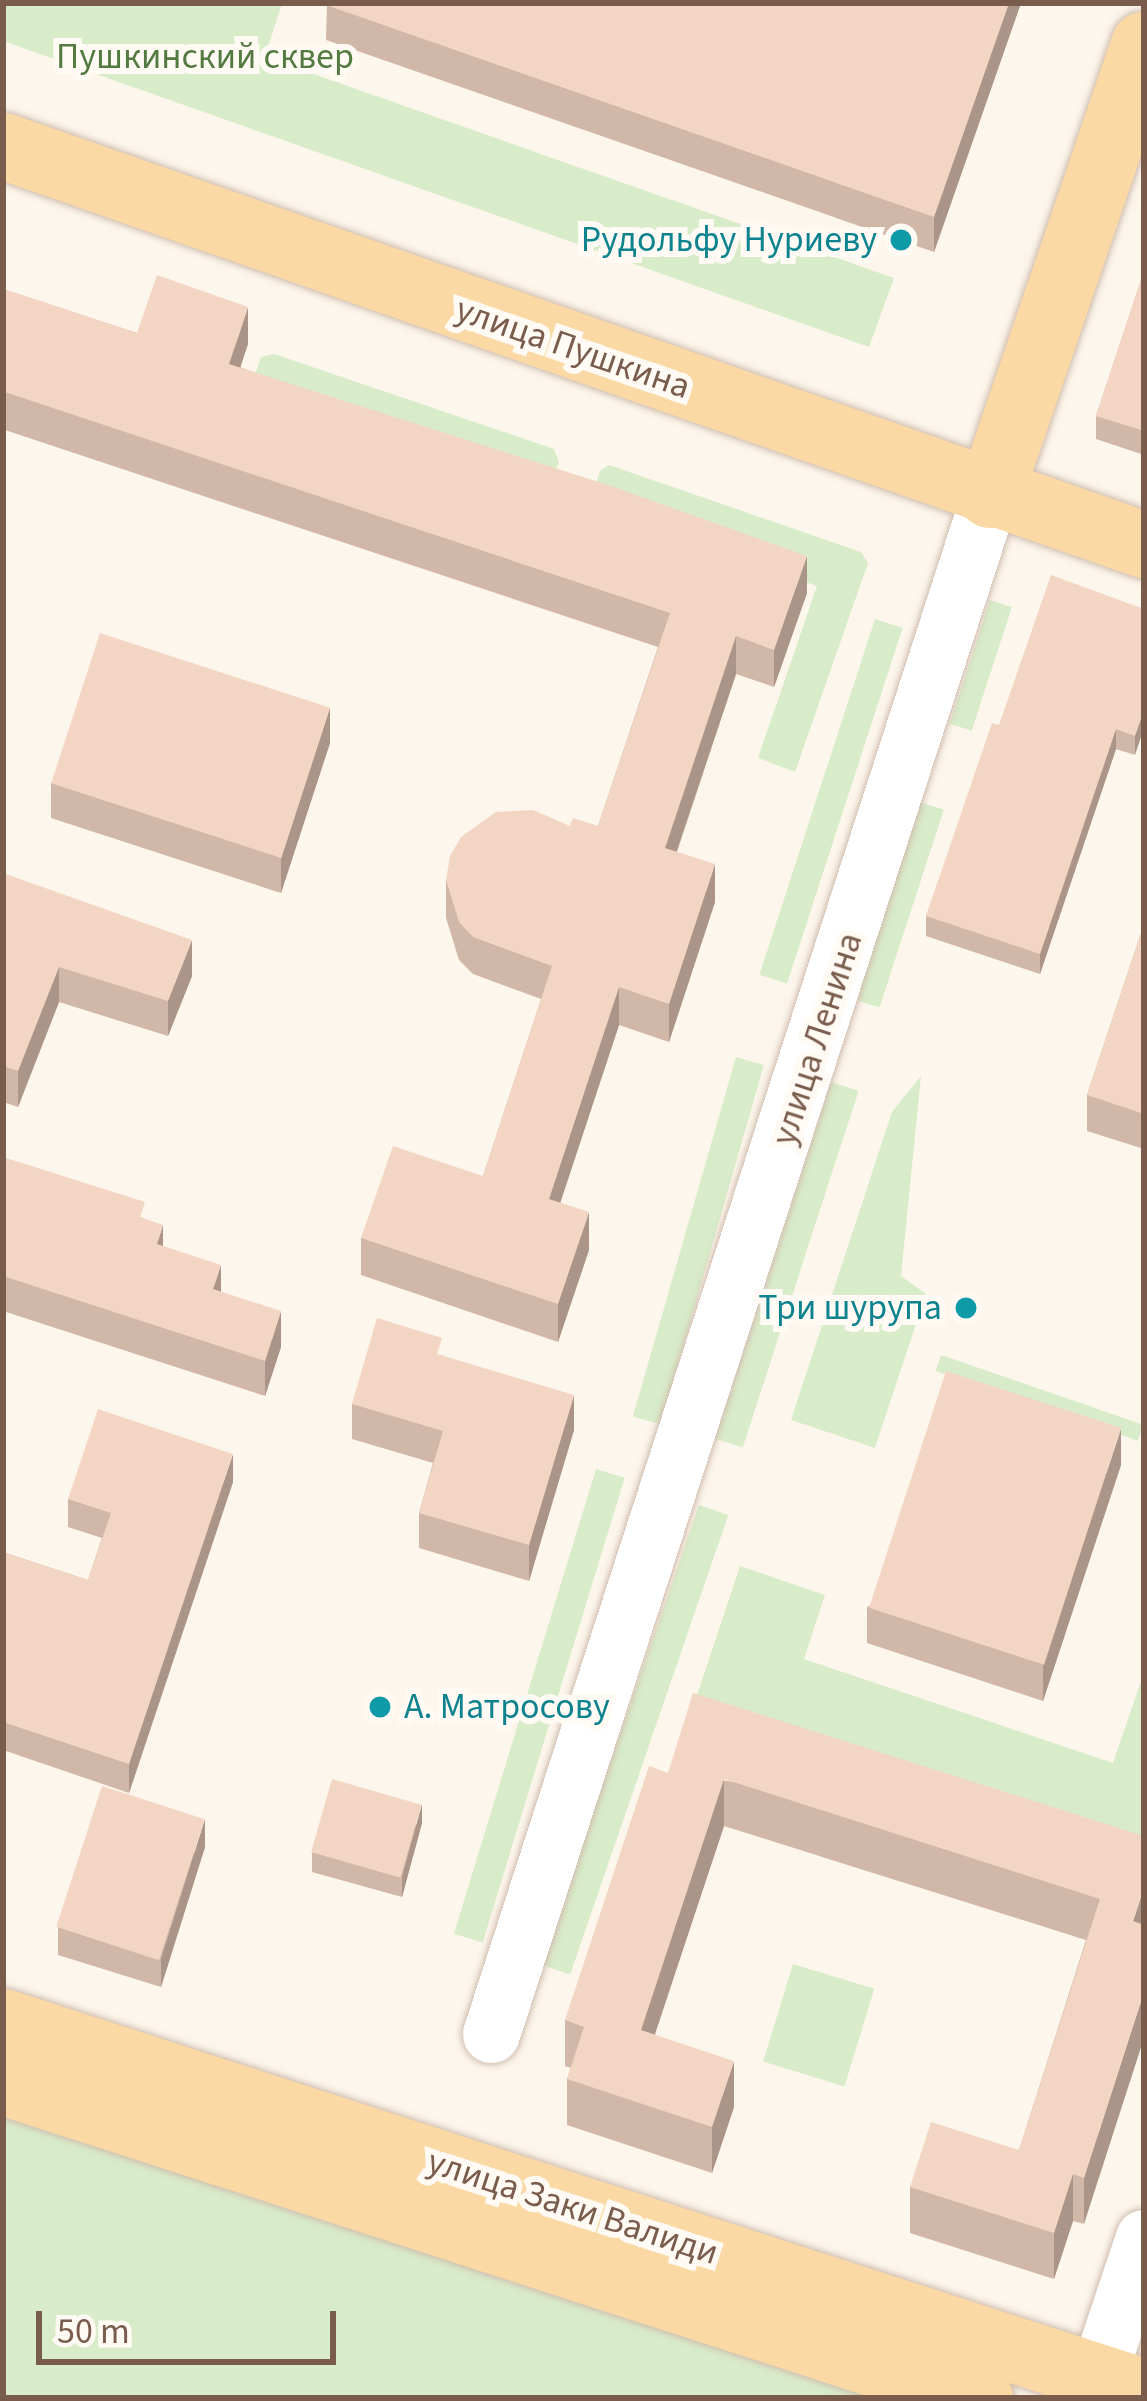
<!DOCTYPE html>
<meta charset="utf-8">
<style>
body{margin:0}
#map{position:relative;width:1147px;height:2401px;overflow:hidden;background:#fdf6ec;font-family:"Source Sans 3",sans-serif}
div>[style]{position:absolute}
.green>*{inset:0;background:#d8ecc9;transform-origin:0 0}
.roads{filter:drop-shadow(0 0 3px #d1beb0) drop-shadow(0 0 3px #d1beb0)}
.minor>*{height:57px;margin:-28.5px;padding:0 28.5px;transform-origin:28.5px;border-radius:28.5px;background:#fff}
.major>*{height:66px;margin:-33px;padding:0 33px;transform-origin:33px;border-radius:33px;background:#fbd9a5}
.wall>*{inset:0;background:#d1b7a8}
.shaded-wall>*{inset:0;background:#aa9588}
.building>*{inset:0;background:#f3d5c3;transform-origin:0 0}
.dots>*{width:33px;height:33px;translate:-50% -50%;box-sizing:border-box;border:6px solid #fffaf3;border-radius:50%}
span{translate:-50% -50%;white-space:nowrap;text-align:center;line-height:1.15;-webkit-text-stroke:12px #fffaf3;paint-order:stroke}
.park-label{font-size:36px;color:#537a41}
.culture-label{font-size:36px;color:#0d838f}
.right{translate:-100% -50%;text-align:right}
.left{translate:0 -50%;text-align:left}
.street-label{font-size:36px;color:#7a5c4d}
.frame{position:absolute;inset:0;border:6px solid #7a5c4d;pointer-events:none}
.scale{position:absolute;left:36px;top:2311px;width:300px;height:54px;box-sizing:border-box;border:6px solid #7a5c4d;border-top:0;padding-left:15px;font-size:36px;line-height:42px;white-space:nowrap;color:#7a5c4d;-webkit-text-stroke:9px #fffaf3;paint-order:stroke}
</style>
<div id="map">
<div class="green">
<i style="clip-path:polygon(3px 3px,282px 3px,265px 57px,894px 278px,869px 347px,3px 41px)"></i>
<i style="clip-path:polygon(274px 354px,554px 449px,559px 462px,547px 494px,249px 393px,261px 357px)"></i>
<i style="clip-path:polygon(609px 465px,861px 552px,868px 563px,795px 772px,758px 758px,817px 586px,588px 506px,600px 471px)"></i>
<i style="left:990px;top:600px;width:23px;height:130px;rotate:18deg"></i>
<i style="left:875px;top:619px;width:29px;height:374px;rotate:18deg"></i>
<i style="left:920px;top:802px;width:25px;height:208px;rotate:18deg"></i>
<i style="left:736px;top:1057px;width:29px;height:374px;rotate:16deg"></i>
<i style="clip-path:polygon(921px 1076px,901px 1276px,926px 1294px,875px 1448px,791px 1420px,892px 1112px)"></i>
<i style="left:831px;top:1082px;width:29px;height:375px;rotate:18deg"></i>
<i style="left:941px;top:1355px;width:214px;height:17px;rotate:19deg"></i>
<i style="left:596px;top:1469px;width:30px;height:486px;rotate:17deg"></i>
<i style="left:699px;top:1505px;width:31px;height:486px;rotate:19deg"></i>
<i style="clip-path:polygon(740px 1566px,825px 1595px,804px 1659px,1113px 1763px,1144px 1672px,1144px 1852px,695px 1701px)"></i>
<i style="left:793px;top:1964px;width:85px;height:102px;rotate:17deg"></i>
<i style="clip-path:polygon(3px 2100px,876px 2398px,3px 2398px)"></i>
</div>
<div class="roads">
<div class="minor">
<i style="left:491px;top:2034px;width:1618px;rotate:-72.04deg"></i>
<i style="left:1090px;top:2398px;width:169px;rotate:-71.4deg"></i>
</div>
<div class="major">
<i style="left:3px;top:146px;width:1209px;rotate:19.27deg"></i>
<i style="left:990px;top:495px;width:476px;rotate:-71.1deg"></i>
<i style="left:3px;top:2022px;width:1199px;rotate:17.97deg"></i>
<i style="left:3px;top:2082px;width:1027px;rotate:17.92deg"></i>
</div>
</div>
<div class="wall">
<i style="clip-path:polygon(327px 3px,1021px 3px,934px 252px,326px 40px)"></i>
<i style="clip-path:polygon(1144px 271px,1144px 455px,1096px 439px,1096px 416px)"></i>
<i style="clip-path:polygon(3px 289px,137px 333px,248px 344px,240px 367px,807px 593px,774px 687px,736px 674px,677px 852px,715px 902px,669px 1042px,619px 1025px,560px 1203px,589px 1250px,558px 1342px,361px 1275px,361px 1238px,483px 1176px,541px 999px,473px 974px,459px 960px,446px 918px,446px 880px,570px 826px,598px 826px,658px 647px,5px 430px,3px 437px)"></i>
<i style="clip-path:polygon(1144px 609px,1135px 755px,1116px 749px,1040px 974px,926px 936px,926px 916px,999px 725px)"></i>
<i style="clip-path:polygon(330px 743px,281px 893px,51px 818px,51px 783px)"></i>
<i style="clip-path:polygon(3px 873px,192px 976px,168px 1036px,59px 1002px,18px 1107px,3px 1102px)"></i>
<i style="clip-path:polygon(1144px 924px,1144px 1149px,1087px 1131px,1087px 1095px)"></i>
<i style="clip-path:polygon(3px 1157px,145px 1219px,163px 1247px,221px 1292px,281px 1347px,265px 1396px,3px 1311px)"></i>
<i style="clip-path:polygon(442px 1355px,574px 1430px,529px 1581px,419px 1548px,419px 1513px,433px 1463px,352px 1439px,352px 1404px)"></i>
<i style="clip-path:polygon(1121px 1465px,1043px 1701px,867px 1643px,867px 1607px)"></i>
<i style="clip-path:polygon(233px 1482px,129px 1793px,3px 1750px,3px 1552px,88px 1580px,102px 1538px,68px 1527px,68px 1499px)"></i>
<i style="clip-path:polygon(668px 1773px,1144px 1836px,1084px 2224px,1073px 2221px,1054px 2279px,910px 2233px,910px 2187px,1019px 2150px,1086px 1940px,724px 1826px,655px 2034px,734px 2107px,712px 2173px,567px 2125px,567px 2079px,571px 2068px,565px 2066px,565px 2020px)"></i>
<i style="clip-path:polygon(422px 1823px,402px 1897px,312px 1872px,312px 1852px)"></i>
<i style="clip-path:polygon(205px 1847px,161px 1987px,58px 1955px,58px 1927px)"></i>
</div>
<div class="shaded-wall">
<i style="clip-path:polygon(1009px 3px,1021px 3px,934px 252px,934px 217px)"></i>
<i style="clip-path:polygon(248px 307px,248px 344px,229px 402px,229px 364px)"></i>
<i style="clip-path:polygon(5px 392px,5px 430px,3px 437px,3px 400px)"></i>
<i style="clip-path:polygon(807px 556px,807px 593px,774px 687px,774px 650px)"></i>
<i style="clip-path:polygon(736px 636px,736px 674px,665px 886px,665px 848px)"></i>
<i style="clip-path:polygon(330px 707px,330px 743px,281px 893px,281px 858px)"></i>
<i style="clip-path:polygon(1144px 709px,1144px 728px,1135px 755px,1135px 736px)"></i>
<i style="clip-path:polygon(1116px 729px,1116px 749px,1040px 974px,1040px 954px)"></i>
<i style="clip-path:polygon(715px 864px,715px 902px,669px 1042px,669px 1004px)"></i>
<i style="clip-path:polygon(192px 940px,192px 976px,168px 1036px,168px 1001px)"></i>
<i style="clip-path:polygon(59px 967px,59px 1002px,18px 1107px,18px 1071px)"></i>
<i style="clip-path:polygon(619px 987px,619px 1025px,549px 1237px,549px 1199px)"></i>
<i style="clip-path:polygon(589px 1212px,589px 1250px,558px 1342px,558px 1304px)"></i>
<i style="clip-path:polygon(163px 1225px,163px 1261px,157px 1244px)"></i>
<i style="clip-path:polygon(221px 1265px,221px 1301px,213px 1289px)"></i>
<i style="clip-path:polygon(281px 1311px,281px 1347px,265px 1396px,265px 1361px)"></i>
<i style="clip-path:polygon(574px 1395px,574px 1430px,529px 1581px,529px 1545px)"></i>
<i style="clip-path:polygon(1121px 1429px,1121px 1465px,1043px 1701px,1043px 1665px)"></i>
<i style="clip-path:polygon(233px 1454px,233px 1482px,129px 1793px,129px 1764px)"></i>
<i style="clip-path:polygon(724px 1779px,724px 1826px,641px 2076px,641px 2030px)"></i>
<i style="clip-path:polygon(422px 1804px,422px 1823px,402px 1897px,402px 1877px)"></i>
<i style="clip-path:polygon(205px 1819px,205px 1847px,161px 1987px,161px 1959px)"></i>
<i style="clip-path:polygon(1144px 1888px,1144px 1934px,1133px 1921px)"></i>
<i style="clip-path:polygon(1144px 1992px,1144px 2038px,1084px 2224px,1084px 2178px)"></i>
<i style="clip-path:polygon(734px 2061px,734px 2107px,712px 2173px,712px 2127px)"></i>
<i style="clip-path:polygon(1073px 2174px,1073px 2221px,1054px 2279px,1054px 2233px)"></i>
</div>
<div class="building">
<i style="clip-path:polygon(327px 3px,1009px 3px,934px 217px,326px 5px)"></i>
<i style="clip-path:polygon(1144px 271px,1144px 431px,1096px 416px)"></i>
<i style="clip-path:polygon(157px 275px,248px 307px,229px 364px,608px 485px,807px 556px,774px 650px,736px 636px,665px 848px,715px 864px,669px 1004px,619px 987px,549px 1199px,589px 1212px,558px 1304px,361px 1238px,393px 1146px,483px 1176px,552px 966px,473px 937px,459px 922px,446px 880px,450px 856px,461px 837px,496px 812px,533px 810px,570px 826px,573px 818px,598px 826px,670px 613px,5px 392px,3px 400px,3px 289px,137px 333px)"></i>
<i style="clip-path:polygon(1051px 575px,1144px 609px,1144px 709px,1135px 736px,1116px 729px,1040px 954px,926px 916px,992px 723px,999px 725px)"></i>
<i style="left:100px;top:633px;width:242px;height:158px;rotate:18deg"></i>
<i style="clip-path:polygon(3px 873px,192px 940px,168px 1001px,59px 967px,18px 1071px,3px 1066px)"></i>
<i style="clip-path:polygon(1144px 924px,1144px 1114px,1087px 1095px)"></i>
<i style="clip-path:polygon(3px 1157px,145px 1202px,140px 1217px,163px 1225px,157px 1244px,221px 1265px,213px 1289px,281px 1311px,265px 1361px,3px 1276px)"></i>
<i style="clip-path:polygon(377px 1318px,442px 1338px,437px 1354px,574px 1395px,529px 1545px,419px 1513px,443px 1431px,352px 1404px)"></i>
<i style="left:946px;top:1371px;width:184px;height:249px;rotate:18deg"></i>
<i style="clip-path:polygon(98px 1409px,233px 1454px,129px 1764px,3px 1722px,3px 1552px,88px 1580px,111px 1513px,68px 1499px)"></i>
<i style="clip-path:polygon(693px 1693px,1144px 1836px,1144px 1888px,1133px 1921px,1144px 1925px,1144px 1992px,1084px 2178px,1073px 2174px,1054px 2233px,910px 2187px,931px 2122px,1019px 2150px,1100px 1899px,724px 1779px,641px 2030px,734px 2061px,712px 2127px,567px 2079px,584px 2027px,565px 2020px,649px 1766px,668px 1773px)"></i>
<i style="left:332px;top:1779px;width:93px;height:76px;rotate:16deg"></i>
<i style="left:102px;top:1786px;width:108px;height:148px;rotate:18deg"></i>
</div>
<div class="dots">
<i style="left:901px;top:240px;background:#0f9aa8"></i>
<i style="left:966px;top:1308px;background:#0f9aa8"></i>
<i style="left:380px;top:1707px;background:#0f9aa8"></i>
</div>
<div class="park-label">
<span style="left:205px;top:57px">Пушкинский сквер</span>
</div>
<div class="culture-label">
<span class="right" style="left:877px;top:240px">Рудольфу Нуриеву</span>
<span class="right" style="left:942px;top:1308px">Три шурупа</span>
<span class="left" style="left:404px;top:1707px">А. Матросову</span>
</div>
<div class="street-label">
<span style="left:573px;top:348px;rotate:19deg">улица Пушкина</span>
<span style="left:817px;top:1039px;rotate:-72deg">улица Ленина</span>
<span style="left:573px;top:2207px;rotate:18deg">улица Заки Валиди</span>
</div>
<div class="frame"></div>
<div class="scale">50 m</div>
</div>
